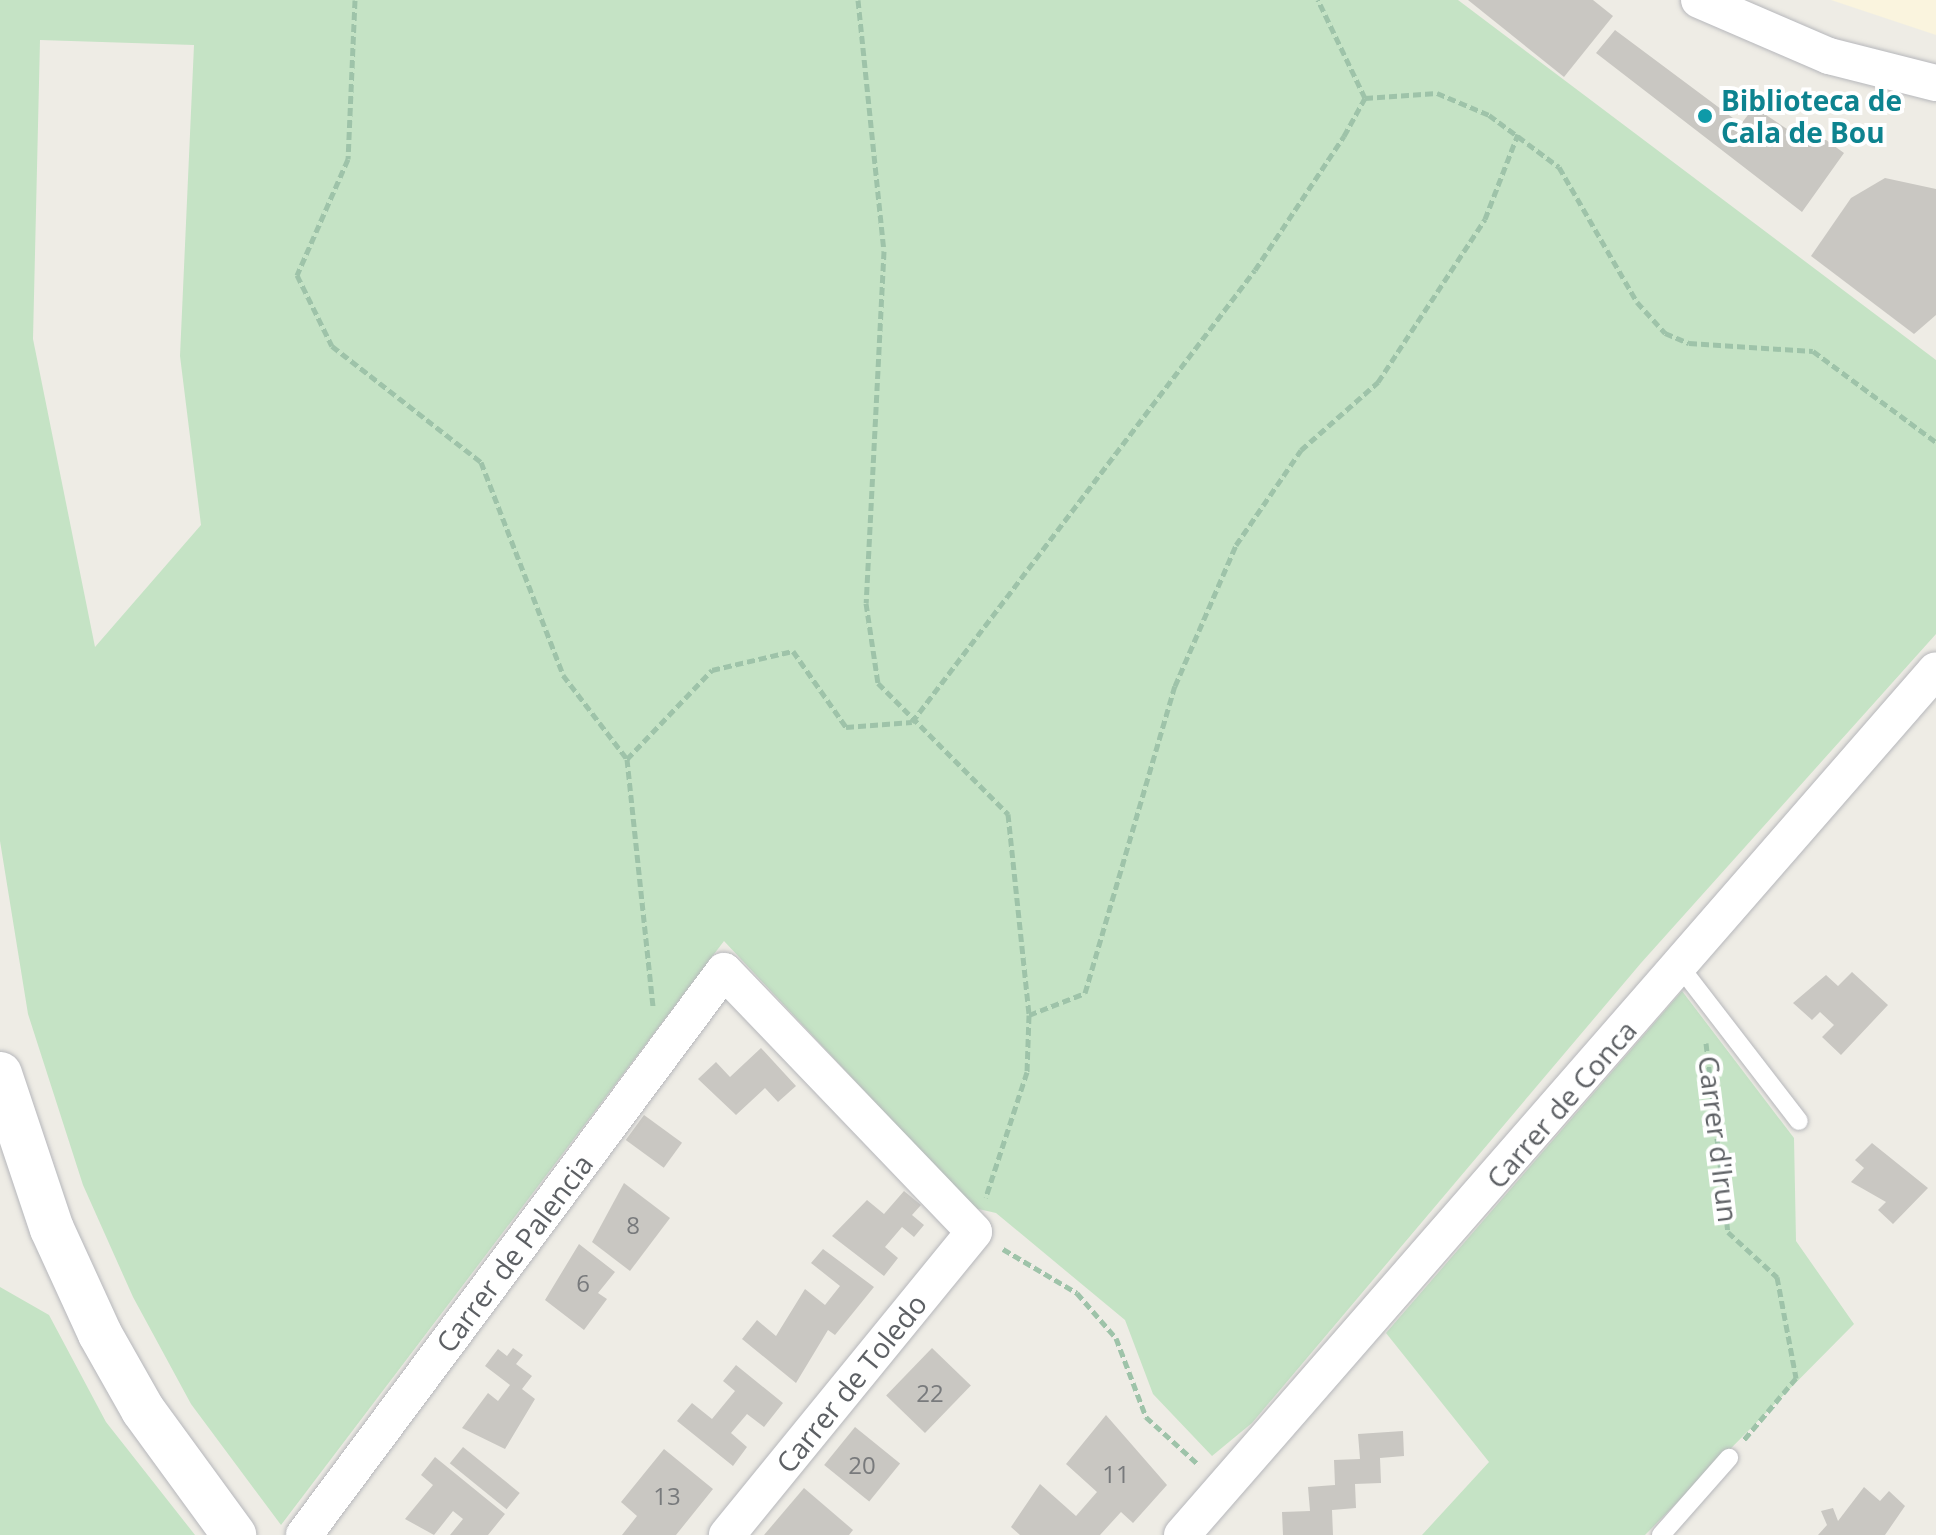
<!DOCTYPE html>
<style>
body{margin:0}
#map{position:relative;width:1936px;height:1535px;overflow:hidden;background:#eeece5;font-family:"Open Sans",sans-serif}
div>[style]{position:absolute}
.commercial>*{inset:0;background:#faf4de}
.green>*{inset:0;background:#c5e3c5}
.building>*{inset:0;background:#c9c7c2;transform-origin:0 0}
.path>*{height:5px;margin-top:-2.5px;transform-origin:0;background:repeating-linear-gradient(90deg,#9ec3a9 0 8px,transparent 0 12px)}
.roads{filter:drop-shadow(0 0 2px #b6b7bb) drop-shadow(0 0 2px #b6b7bb)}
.lane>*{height:18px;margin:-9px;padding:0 9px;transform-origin:9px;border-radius:9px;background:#fff}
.street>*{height:36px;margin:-18px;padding:0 18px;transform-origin:18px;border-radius:18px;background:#fff}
.secondary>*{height:44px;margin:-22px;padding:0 22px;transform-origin:22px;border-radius:22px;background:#fff}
.dots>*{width:22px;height:22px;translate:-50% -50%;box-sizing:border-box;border:4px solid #fff;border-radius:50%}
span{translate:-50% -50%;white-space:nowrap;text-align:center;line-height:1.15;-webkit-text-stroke:8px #fff;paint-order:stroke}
.number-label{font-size:24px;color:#787a7c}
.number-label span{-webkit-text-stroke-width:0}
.culture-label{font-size:28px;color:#0d838f;font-weight:700}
.left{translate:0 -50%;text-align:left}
.street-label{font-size:28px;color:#5d6064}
</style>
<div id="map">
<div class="commercial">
<i style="clip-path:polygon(1831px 0,1936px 0,1936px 35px)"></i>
</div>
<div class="green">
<i style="clip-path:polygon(evenodd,0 0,1458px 0,1936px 360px,1936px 634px,1641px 963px,1252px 1423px,1212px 1456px,1153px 1394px,1125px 1320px,996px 1213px,974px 1208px,724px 941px,281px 1525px,191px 1404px,133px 1297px,83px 1185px,28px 1014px,0 841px,0 0,40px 40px,194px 45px,180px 356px,201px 525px,95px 647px,33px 339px,40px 40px)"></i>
<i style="clip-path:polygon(1682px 991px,1794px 1138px,1796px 1241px,1854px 1324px,1645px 1535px,1422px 1535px,1489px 1462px,1386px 1333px)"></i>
<i style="clip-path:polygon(0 1287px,49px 1315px,106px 1422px,195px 1535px,0 1535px)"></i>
</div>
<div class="building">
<i style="clip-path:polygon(1468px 0,1593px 0,1613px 16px,1564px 77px)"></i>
<i style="clip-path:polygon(1615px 30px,1741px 124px,1754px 107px,1805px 141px,1815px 132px,1844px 153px,1802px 212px,1596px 53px)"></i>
<i style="clip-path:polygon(1885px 178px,1936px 189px,1936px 315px,1914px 334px,1811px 256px,1851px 198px)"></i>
<i style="clip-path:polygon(1852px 972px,1888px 1005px,1841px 1055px,1822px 1037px,1834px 1025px,1820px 1012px,1812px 1020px,1793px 1003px,1826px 975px,1838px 986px)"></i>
<i style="clip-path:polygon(761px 1048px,796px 1086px,778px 1102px,765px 1088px,736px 1115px,698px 1079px,716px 1062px,730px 1077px)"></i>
<i style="left:644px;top:1115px;width:47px;height:31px;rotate:36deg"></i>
<i style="clip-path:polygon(1872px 1143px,1928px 1188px,1893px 1224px,1878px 1210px,1886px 1202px,1851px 1182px,1864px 1168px,1855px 1160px)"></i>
<i style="clip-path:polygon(624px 1183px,670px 1218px,630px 1271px,592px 1242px)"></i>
<i style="clip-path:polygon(904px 1191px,921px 1205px,912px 1215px,924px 1225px,914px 1237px,902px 1227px,885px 1247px,898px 1258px,884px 1276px,832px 1236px,867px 1200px,884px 1214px)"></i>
<i style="clip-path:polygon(579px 1244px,615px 1272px,598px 1293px,607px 1299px,584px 1330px,545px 1300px)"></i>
<i style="clip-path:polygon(823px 1249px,874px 1287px,835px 1335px,828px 1330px,796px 1383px,742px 1339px,757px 1320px,776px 1336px,805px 1289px,825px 1305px,840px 1286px,811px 1263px)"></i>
<i style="clip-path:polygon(513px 1348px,523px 1355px,516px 1364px,532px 1376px,522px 1389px,535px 1399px,505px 1449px,462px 1428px,488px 1393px,498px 1401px,510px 1385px,485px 1366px,498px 1349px,507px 1356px)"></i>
<i style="left:932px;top:1348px;width:54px;height:66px;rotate:44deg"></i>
<i style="clip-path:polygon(736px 1365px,783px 1403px,764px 1427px,747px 1414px,731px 1433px,747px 1447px,733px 1466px,677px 1421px,692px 1403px,712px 1419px,735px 1391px,723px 1381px)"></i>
<i style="clip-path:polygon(1106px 1415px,1167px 1485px,1133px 1523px,1121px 1512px,1100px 1535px,1020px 1535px,1011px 1527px,1040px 1484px,1076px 1516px,1097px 1492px,1066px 1464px)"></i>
<i style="left:855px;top:1427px;width:58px;height:49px;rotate:39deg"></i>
<i style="clip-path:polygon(1403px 1431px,1404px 1456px,1380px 1458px,1381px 1483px,1355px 1484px,1356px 1508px,1332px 1510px,1333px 1535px,1283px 1535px,1282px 1512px,1310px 1511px,1308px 1487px,1335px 1485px,1334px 1460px,1360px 1459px,1358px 1434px)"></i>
<i style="left:463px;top:1447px;width:73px;height:21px;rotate:39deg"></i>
<i style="clip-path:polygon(664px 1449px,713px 1489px,676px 1535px,622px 1535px,637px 1516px,621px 1502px)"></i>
<i style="clip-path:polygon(435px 1457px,505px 1514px,488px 1535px,450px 1535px,463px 1519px,453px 1511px,434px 1535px,405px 1519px,433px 1485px,421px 1475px)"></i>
<i style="clip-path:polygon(1864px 1487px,1880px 1501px,1889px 1491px,1905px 1506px,1885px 1535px,1818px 1535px,1827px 1525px,1821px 1511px,1833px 1508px,1838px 1521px)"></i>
<i style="clip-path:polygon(804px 1488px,853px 1530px,849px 1535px,764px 1535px)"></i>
</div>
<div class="path">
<i style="left:355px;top:0;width:159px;rotate:92.5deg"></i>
<i style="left:348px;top:159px;width:127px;rotate:113.7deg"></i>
<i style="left:297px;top:275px;width:79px;rotate:63.8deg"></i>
<i style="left:332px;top:346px;width:189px;rotate:37.9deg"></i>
<i style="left:481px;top:462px;width:228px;rotate:68.9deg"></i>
<i style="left:563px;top:675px;width:106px;rotate:52.7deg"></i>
<i style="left:627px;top:759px;width:250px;rotate:84deg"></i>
<i style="left:858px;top:0;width:252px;rotate:84.1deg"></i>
<i style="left:884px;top:251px;width:352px;rotate:92.9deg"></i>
<i style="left:866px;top:603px;width:81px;rotate:81.5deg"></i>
<i style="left:878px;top:683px;width:185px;rotate:45.2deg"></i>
<i style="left:1008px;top:814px;width:202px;rotate:84deg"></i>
<i style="left:1029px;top:1015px;width:57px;rotate:92deg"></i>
<i style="left:1027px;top:1072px;width:132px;rotate:108.2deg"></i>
<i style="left:1365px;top:98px;width:72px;rotate:-4deg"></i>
<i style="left:1437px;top:93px;width:56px;rotate:22.9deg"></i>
<i style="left:1489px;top:115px;width:87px;rotate:36.6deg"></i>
<i style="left:1559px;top:167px;width:156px;rotate:60deg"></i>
<i style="left:1637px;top:302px;width:42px;rotate:47.9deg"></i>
<i style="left:1665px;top:333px;width:26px;rotate:23deg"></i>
<i style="left:1689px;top:343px;width:124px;rotate:3.7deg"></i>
<i style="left:1813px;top:351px;width:153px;rotate:36.5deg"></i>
<i style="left:627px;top:759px;width:123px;rotate:-46.3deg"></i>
<i style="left:712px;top:670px;width:83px;rotate:-13.2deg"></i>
<i style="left:793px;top:651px;width:93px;rotate:55.1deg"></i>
<i style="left:846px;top:727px;width:66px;rotate:-4.3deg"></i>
<i style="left:912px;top:722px;width:567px;rotate:-52.81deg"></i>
<i style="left:1255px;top:270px;width:161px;rotate:-56.4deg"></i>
<i style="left:1344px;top:136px;width:43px;rotate:-61.1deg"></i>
<i style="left:1365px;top:98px;width:109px;rotate:-115.6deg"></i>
<i style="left:1029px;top:1015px;width:60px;rotate:-21.4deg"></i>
<i style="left:1085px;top:993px;width:320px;rotate:-73.7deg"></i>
<i style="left:1175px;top:686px;width:154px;rotate:-66.6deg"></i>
<i style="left:1236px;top:545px;width:115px;rotate:-55.6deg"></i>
<i style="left:1301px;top:450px;width:103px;rotate:-41.4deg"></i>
<i style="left:1378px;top:382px;width:195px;rotate:-56.7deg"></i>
<i style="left:1485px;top:219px;width:91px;rotate:-68.8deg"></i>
<i style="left:1706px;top:1043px;width:190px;rotate:83.4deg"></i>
<i style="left:1728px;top:1232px;width:67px;rotate:42.6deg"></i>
<i style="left:1777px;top:1277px;width:103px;rotate:79.3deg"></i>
<i style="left:1796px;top:1378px;width:82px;rotate:130.1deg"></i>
<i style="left:1003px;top:1249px;width:86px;rotate:30.7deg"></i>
<i style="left:1077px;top:1293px;width:60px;rotate:49.1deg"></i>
<i style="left:1116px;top:1338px;width:85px;rotate:69.2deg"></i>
<i style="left:1146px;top:1417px;width:72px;rotate:42.2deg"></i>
</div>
<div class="roads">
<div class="lane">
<i style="left:1681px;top:968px;width:193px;rotate:52.4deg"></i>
<i style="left:1661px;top:1535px;width:103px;rotate:-48.6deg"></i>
</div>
<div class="street">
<i style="left:1699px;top:0;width:142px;rotate:23.3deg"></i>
<i style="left:1829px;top:56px;width:110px;rotate:14.2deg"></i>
<i style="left:304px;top:1535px;width:703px;rotate:-53.33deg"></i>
<i style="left:724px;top:971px;width:361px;rotate:46.2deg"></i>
<i style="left:974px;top:1232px;width:391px;rotate:129.2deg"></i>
<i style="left:1182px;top:1535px;width:1147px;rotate:-48.92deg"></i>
</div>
<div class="secondary">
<i style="left:0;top:1074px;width:163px;rotate:71.5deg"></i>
<i style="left:52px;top:1229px;width:115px;rotate:65.4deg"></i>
<i style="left:100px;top:1334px;width:87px;rotate:60.5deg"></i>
<i style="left:143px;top:1410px;width:155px;rotate:53.9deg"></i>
</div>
</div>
<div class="dots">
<i style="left:1705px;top:116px;background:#0f9aa8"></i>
</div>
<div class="number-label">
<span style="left:633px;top:1225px">8</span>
<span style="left:583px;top:1283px">6</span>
<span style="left:930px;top:1393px">22</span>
<span style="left:862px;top:1465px">20</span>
<span style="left:1116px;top:1474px">11</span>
<span style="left:667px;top:1496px">13</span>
</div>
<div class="culture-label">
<span class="left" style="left:1721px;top:116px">Biblioteca de<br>Cala de Bou</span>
</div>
<div class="street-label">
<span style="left:1561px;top:1104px;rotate:-49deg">Carrer de Conca</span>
<span style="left:1719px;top:1139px;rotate:83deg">Carrer d'Irun</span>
<span style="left:514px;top:1253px;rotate:-53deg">Carrer de Palencia</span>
<span style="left:851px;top:1383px;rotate:-51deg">Carrer de Toledo</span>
</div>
</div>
